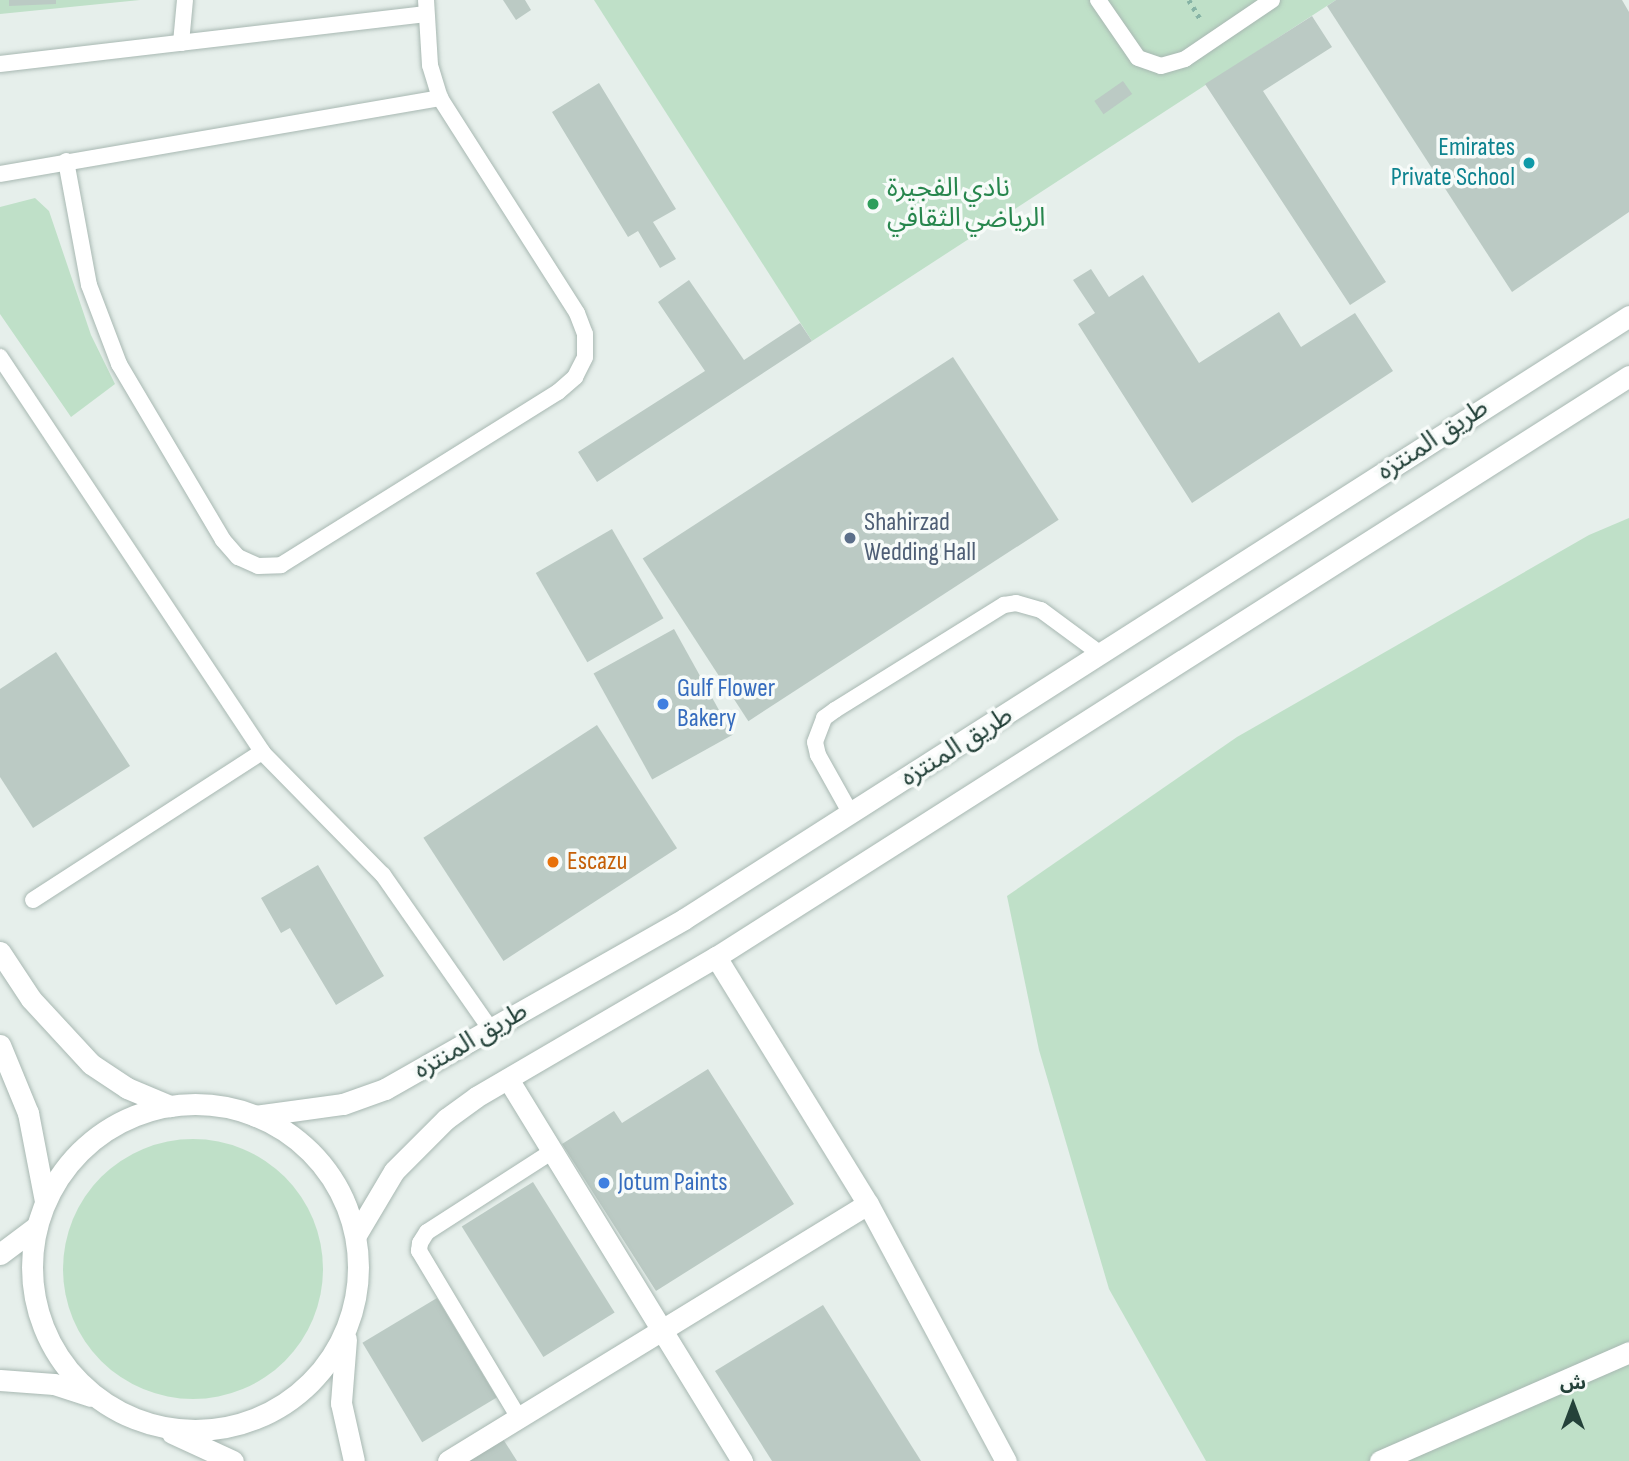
<!DOCTYPE html>
<meta charset="utf-8">
<style>
body{margin:0}
#map{position:relative;width:1629px;height:1461px;overflow:hidden;background:#e6efeb;font-family:"Sofia Sans Condensed","Noto Sans Arabic",sans-serif}
div>[style]{position:absolute}
.green>*{inset:0;background:#bfe0c8}
.round{border-radius:50%}
.building>*{inset:0;background:#bbcac4;transform-origin:0 0}
.path>*{height:4.5px;margin-top:-2.25px;transform-origin:0;background:repeating-linear-gradient(90deg,#86b3a5 0 3.5px,transparent 0 8.5px)}
.roads{filter:drop-shadow(0 0 2px #a8b8b2) drop-shadow(0 0 2px #a8b8b2)}
.lane>*{height:16px;margin:-8px;padding:0 8px;transform-origin:8px;border-radius:8px;background:#fff}
.street>*{height:21px;margin:-10.5px;padding:0 10.5px;transform-origin:10.5px;border-radius:10.5px;background:#fff}
.secondary>*{height:21px;margin:-10.5px;padding:0 10.5px;transform-origin:10.5px;border-radius:10.5px;background:#fff}
.secondary>.ring{margin:-10.5px;padding:0;box-sizing:content-box;background:none;border:21px solid #fff;border-radius:50%}
.dots>*{width:19px;height:19px;translate:-50% -50%;box-sizing:border-box;border:4px solid #f7fbf9;border-radius:50%}
span{translate:-50% -50%;white-space:nowrap;text-align:center;line-height:1.15;-webkit-text-stroke:7px #f7fbf9;paint-order:stroke}
.culture-label{font-size:26px;color:#0d838f}
.right{translate:-100% -50%;text-align:right}
.leisure-label{font-size:26px;color:#27864d}
.left{translate:0 -50%;text-align:left}
.street-label{font-size:26px;color:#24423a}
.service-label{font-size:26px;color:#4e5e75}
.shop-label{font-size:26px;color:#366cbe}
.food-label{font-size:26px;color:#c56008}
.north{position:absolute;left:1538px;top:1370px;width:70px;height:70px;-webkit-text-stroke:5px #f7fbf9;paint-order:stroke;rotate:0deg;font-size:19px;font-weight:700;line-height:28px;text-align:center;color:#24423a}
.north::after{content:'';display:block;margin:auto;width:24px;height:32px;background:#24423a;clip-path:polygon(50% 0,100% 100%,50% 72%,0 100%)}
</style>
<div id="map">
<div class="green">
<i style="clip-path:polygon(0 0,140px 0,0 14px)"></i>
<i style="clip-path:polygon(594px 0,1336px 0,812px 341px)"></i>
<i style="clip-path:polygon(35px 198px,49px 211px,91px 335px,115px 384px,71px 417px,0 314px,0 207px)"></i>
<i style="clip-path:polygon(1629px 518px,1629px 1461px,1206px 1461px,1109px 1289px,1039px 1050px,1007px 896px,1237px 737px,1589px 535px)"></i>
<i class="round" style="left:63px;top:1139px;width:260px;height:260px"></i>
</div>
<div class="building">
<i style="clip-path:polygon(9px 0,56px 0,56px 4px,9px 6px)"></i>
<i style="clip-path:polygon(503px 0,525px 0,531px 10px,516px 20px)"></i>
<i style="clip-path:polygon(1336px 0,1622px 0,1629px 12px,1629px 212px,1512px 292px,1327px 6px)"></i>
<i style="clip-path:polygon(1312px 16px,1332px 47px,1263px 91px,1386px 282px,1350px 305px,1205px 84px)"></i>
<i style="left:1123px;top:81px;width:16px;height:35px;rotate:55deg"></i>
<i style="clip-path:polygon(599px 83px,676px 209px,653px 222px,676px 259px,660px 268px,638px 231px,628px 237px,552px 112px)"></i>
<i style="clip-path:polygon(1091px 269px,1109px 297px,1143px 275px,1199px 363px,1279px 312px,1301px 347px,1355px 313px,1393px 371px,1192px 503px,1078px 324px,1095px 313px,1073px 280px)"></i>
<i style="clip-path:polygon(689px 280px,744px 360px,800px 323px,812px 341px,597px 482px,578px 452px,705px 371px,658px 302px)"></i>
<i style="left:953px;top:357px;width:194px;height:370px;rotate:57deg"></i>
<i style="left:612px;top:529px;width:103px;height:88px;rotate:60deg"></i>
<i style="left:674px;top:629px;width:121px;height:92px;rotate:61deg"></i>
<i style="clip-path:polygon(56px 652px,130px 766px,33px 828px,0 777px,0 689px)"></i>
<i style="left:597px;top:725px;width:147px;height:207px;rotate:57deg"></i>
<i style="clip-path:polygon(318px 865px,384px 976px,336px 1005px,290px 928px,281px 933px,261px 898px)"></i>
<i style="clip-path:polygon(708px 1069px,794px 1204px,656px 1291px,562px 1144px,614px 1111px,622px 1123px)"></i>
<i style="left:533px;top:1182px;width:154px;height:84px;rotate:58deg"></i>
<i style="left:437px;top:1298px;width:116px;height:87px;rotate:59deg"></i>
<i style="clip-path:polygon(823px 1305px,921px 1461px,772px 1461px,715px 1371px)"></i>
<i style="clip-path:polygon(503px 1439px,517px 1461px,466px 1461px)"></i>
</div>
<div class="path">
<i style="left:1189px;top:0;width:23px;rotate:59deg"></i>
</div>
<div class="roads">
<div class="lane">
<i style="left:1098px;top:0;width:70px;rotate:55.4deg"></i>
<i style="left:1138px;top:58px;width:24px;rotate:19deg"></i>
<i style="left:1161px;top:66px;width:25px;rotate:-16deg"></i>
<i style="left:1185px;top:59px;width:105px;rotate:-34.1deg"></i>
<i style="left:181px;top:43px;width:43px;rotate:-84.7deg"></i>
<i style="left:0;top:64px;width:429px;rotate:-6.7deg"></i>
<i style="left:66px;top:161px;width:126px;rotate:79.5deg"></i>
<i style="left:89px;top:285px;width:85px;rotate:69.2deg"></i>
<i style="left:119px;top:364px;width:204px;rotate:59.4deg"></i>
<i style="left:223px;top:540px;width:23px;rotate:49deg"></i>
<i style="left:238px;top:557px;width:22px;rotate:24deg"></i>
<i style="left:258px;top:566px;width:23px;rotate:-2deg"></i>
<i style="left:281px;top:565px;width:327px;rotate:-32deg"></i>
<i style="left:558px;top:392px;width:23px;rotate:-41deg"></i>
<i style="left:575px;top:377px;width:22px;rotate:-63deg"></i>
<i style="left:585px;top:357px;width:23px;rotate:-90deg"></i>
<i style="left:585px;top:334px;width:22px;rotate:-111deg"></i>
<i style="left:577px;top:313px;width:255px;rotate:-122.5deg"></i>
<i style="left:440px;top:98px;width:34px;rotate:-107deg"></i>
<i style="left:430px;top:65px;width:65px;rotate:-93.5deg"></i>
<i style="left:0;top:174px;width:447px;rotate:-9.8deg"></i>
<i style="left:0;top:357px;width:474px;rotate:56.4deg"></i>
<i style="left:262px;top:752px;width:173px;rotate:45.5deg"></i>
<i style="left:383px;top:875px;width:189px;rotate:55.1deg"></i>
<i style="left:851px;top:814px;width:68px;rotate:-119.2deg"></i>
<i style="left:818px;top:755px;width:13px;rotate:-103deg"></i>
<i style="left:815px;top:742px;width:26px;rotate:-69deg"></i>
<i style="left:824px;top:718px;width:14px;rotate:-36deg"></i>
<i style="left:835px;top:710px;width:199px;rotate:-31.9deg"></i>
<i style="left:1004px;top:605px;width:12px;rotate:-9deg"></i>
<i style="left:1016px;top:603px;width:26px;rotate:16deg"></i>
<i style="left:1041px;top:610px;width:76px;rotate:36.4deg"></i>
<i style="left:33px;top:900px;width:273px;rotate:-32.9deg"></i>
<i style="left:519px;top:1418px;width:195px;rotate:-120.9deg"></i>
<i style="left:419px;top:1251px;width:8px;rotate:-83deg"></i>
<i style="left:420px;top:1243px;width:13px;rotate:-58deg"></i>
<i style="left:427px;top:1232px;width:151px;rotate:-32.8deg"></i>
</div>
<div class="street">
<i style="left:716px;top:957px;width:290px;rotate:58.4deg"></i>
<i style="left:868px;top:1204px;width:292px;rotate:61.8deg"></i>
<i style="left:508px;top:1079px;width:448px;rotate:58.5deg"></i>
<i style="left:448px;top:1461px;width:492px;rotate:-31.5deg"></i>
<i style="left:1380px;top:1461px;width:272px;rotate:-23.6deg"></i>
</div>
<div class="secondary">
<i style="left:0;top:952px;width:56px;rotate:56.6deg"></i>
<i style="left:31px;top:999px;width:88px;rotate:47.3deg"></i>
<i style="left:91px;top:1064px;width:43px;rotate:33.7deg"></i>
<i style="left:127px;top:1088px;width:47px;rotate:22.7deg"></i>
<i style="left:0;top:1045px;width:74px;rotate:67.6deg"></i>
<i style="left:28px;top:1113px;width:90px;rotate:79.1deg"></i>
<i class="ring" style="left:32px;top:1104px;width:305px;height:305px"></i>
<i style="left:255px;top:1116px;width:89px;rotate:-7.8deg"></i>
<i style="left:343px;top:1104px;width:45px;rotate:-19.7deg"></i>
<i style="left:385px;top:1089px;width:344px;rotate:-29.6deg"></i>
<i style="left:684px;top:919px;width:1121px;rotate:-32.54deg"></i>
<i style="left:356px;top:1235px;width:74px;rotate:-59.3deg"></i>
<i style="left:394px;top:1171px;width:74px;rotate:-45deg"></i>
<i style="left:446px;top:1119px;width:37px;rotate:-36deg"></i>
<i style="left:476px;top:1097px;width:278px;rotate:-30.3deg"></i>
<i style="left:716px;top:957px;width:1082px;rotate:-32.47deg"></i>
<i style="left:0;top:1254px;width:45px;rotate:-36.9deg"></i>
<i style="left:346px;top:1339px;width:64px;rotate:94.5deg"></i>
<i style="left:341px;top:1403px;width:59px;rotate:77.4deg"></i>
<i style="left:0;top:1380px;width:54px;rotate:4.2deg"></i>
<i style="left:54px;top:1384px;width:38px;rotate:18deg"></i>
<i style="left:172px;top:1433px;width:67px;rotate:24.7deg"></i>
</div>
</div>
<div class="dots">
<i style="left:1529px;top:163px;background:#0f9aa8"></i>
<i style="left:873px;top:204px;background:#2e9e5b"></i>
<i style="left:850px;top:538px;background:#5c6f8a"></i>
<i style="left:663px;top:704px;background:#3f7fe0"></i>
<i style="left:553px;top:862px;background:#e8710a"></i>
<i style="left:604px;top:1183px;background:#3f7fe0"></i>
</div>
<div class="culture-label">
<span class="right" style="left:1515px;top:163px">Emirates<br>Private School</span>
</div>
<div class="leisure-label">
<span class="left" style="left:887px;top:204px">نادي الفجيرة<br>الرياضي الثقافي</span>
</div>
<div class="street-label">
<span style="left:1433px;top:440px;rotate:-33deg">طريق المنتزه</span>
<span style="left:957px;top:747px;rotate:-32deg">طريق المنتزه</span>
<span style="left:471px;top:1041px;rotate:-30deg">طريق المنتزه</span>
</div>
<div class="service-label">
<span class="left" style="left:864px;top:538px">Shahirzad<br>Wedding Hall</span>
</div>
<div class="shop-label">
<span class="left" style="left:677px;top:704px">Gulf Flower<br>Bakery</span>
<span class="left" style="left:618px;top:1183px">Jotum Paints</span>
</div>
<div class="food-label">
<span class="left" style="left:567px;top:862px">Escazu</span>
</div>
<div class="north">ش</div>
</div>
